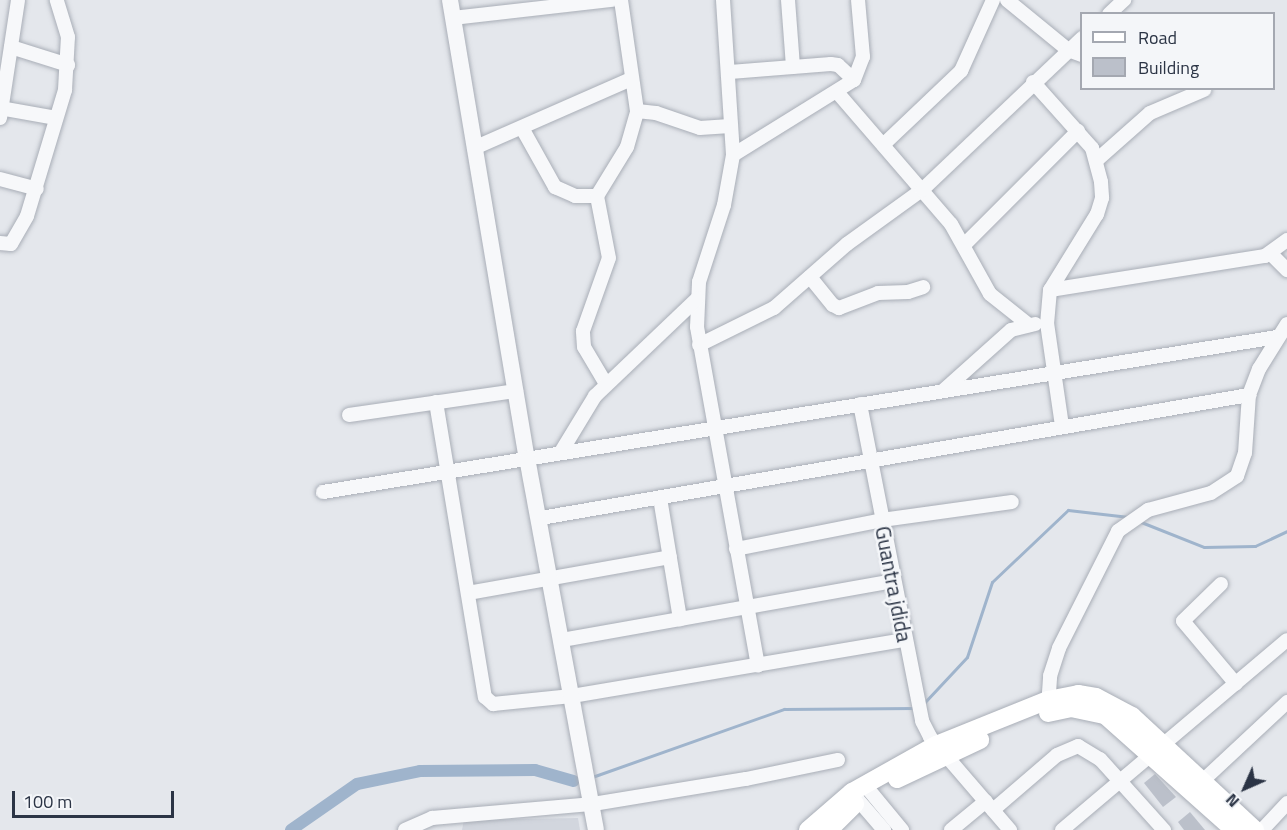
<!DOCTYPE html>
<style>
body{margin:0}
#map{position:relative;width:1287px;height:830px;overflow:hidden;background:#e4e7ec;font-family:"Titillium Web",sans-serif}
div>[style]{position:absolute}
.built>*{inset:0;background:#d2d6de}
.stream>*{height:3px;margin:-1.5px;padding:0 1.5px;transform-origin:1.5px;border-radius:1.5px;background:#9fb4cc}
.canal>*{height:12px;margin:-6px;padding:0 6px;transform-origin:6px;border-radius:6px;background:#9fb4cc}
.building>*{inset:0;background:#bbc0ca}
.roads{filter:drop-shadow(0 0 2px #a9aeb7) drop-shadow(0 0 2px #a9aeb7)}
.minor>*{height:14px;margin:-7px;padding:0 7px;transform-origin:7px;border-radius:7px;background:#f7f8fa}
.tertiary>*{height:16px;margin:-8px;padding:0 8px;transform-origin:8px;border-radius:8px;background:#f7f8fa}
.secondary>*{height:18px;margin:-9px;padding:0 9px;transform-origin:9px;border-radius:9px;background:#fff}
span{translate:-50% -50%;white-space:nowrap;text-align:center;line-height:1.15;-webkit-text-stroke:5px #f4f6f9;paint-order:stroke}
.street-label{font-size:21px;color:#2b3445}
.legend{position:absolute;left:1080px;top:12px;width:195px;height:78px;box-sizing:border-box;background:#f4f6f9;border:2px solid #a4a8b1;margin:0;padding:8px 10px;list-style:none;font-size:18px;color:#2b3445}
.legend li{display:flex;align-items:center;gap:12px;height:30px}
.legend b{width:30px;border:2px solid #a4a8b1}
.north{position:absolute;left:1215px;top:758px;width:60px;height:60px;-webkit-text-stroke:4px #f4f6f9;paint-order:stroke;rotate:225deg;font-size:16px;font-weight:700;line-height:24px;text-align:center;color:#2b3445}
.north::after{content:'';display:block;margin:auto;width:21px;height:27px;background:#2b3445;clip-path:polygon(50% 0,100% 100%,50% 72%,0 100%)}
.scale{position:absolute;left:12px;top:791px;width:162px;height:27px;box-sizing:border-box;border:3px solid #2b3445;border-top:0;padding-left:8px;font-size:18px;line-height:21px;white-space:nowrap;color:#2b3445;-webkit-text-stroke:4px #f4f6f9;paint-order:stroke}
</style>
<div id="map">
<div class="built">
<i style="clip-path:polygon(578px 818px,580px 830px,462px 830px,464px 820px)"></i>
</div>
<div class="stream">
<i style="left:1141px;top:522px;width:68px;rotate:21.6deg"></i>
<i style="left:1204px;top:547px;width:51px;rotate:-1.1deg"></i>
<i style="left:1255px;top:546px;width:35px;rotate:-25deg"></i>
<i style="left:924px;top:703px;width:63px;rotate:-46.9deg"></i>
<i style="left:967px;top:657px;width:79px;rotate:-71.6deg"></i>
<i style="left:992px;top:582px;width:105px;rotate:-43.5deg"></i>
<i style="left:1068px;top:510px;width:61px;rotate:6.5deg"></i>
<i style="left:592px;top:777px;width:204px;rotate:-19.5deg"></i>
<i style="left:784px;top:709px;width:132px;rotate:-0.4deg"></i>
</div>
<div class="canal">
<i style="left:291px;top:830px;width:80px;rotate:-34.9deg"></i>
<i style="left:357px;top:784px;width:64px;rotate:-11.7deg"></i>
<i style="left:420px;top:771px;width:115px;rotate:-0.5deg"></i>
<i style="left:535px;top:770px;width:40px;rotate:16deg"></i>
</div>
<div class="building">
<i style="clip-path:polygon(1155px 774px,1176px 797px,1163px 807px,1144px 783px)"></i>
<i style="clip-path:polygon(1190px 812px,1205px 830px,1184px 830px,1178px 822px)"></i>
</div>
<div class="roads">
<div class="minor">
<i style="left:723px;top:0;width:155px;rotate:86.3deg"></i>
<i style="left:733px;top:155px;width:51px;rotate:100.2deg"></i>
<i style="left:724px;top:205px;width:81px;rotate:108deg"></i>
<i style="left:699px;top:282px;width:45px;rotate:92.5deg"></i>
<i style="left:697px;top:327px;width:344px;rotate:79.8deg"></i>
<i style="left:788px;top:0;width:67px;rotate:85.7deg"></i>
<i style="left:1007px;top:0;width:79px;rotate:39.3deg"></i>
<i style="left:1068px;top:50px;width:15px;rotate:20deg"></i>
<i style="left:1109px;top:14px;width:21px;rotate:-43deg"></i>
<i style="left:453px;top:18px;width:160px;rotate:-6.5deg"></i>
<i style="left:11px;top:47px;width:60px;rotate:17.5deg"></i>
<i style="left:730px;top:72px;width:101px;rotate:-4.5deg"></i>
<i style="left:831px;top:64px;width:7px;rotate:8deg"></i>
<i style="left:838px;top:65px;width:22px;rotate:43deg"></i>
<i style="left:1033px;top:82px;width:89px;rotate:48.2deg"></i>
<i style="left:1092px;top:148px;width:35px;rotate:75deg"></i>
<i style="left:1101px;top:182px;width:16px;rotate:86deg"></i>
<i style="left:1102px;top:198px;width:17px;rotate:107deg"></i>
<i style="left:1097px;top:214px;width:89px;rotate:121.7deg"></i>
<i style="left:1050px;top:290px;width:33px;rotate:95deg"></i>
<i style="left:1047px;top:323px;width:104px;rotate:81.7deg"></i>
<i style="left:837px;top:92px;width:174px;rotate:49.2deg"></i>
<i style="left:951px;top:224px;width:80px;rotate:60.9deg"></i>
<i style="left:990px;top:294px;width:50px;rotate:38.5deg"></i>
<i style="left:0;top:108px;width:57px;rotate:10.1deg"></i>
<i style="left:637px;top:111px;width:19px;rotate:6deg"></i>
<i style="left:656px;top:113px;width:46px;rotate:18.8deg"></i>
<i style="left:700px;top:128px;width:30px;rotate:-4deg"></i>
<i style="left:0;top:118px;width:119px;rotate:-81.3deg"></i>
<i style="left:522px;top:128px;width:68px;rotate:60.8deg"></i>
<i style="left:555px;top:187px;width:22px;rotate:24deg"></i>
<i style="left:575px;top:196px;width:22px"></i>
<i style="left:883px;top:145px;width:108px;rotate:-43.5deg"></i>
<i style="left:961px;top:71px;width:78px;rotate:-65.7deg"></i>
<i style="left:474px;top:148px;width:171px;rotate:-23.7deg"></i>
<i style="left:733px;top:155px;width:142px;rotate:-31.8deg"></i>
<i style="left:854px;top:80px;width:25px;rotate:-69deg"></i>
<i style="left:863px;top:57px;width:57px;rotate:-95deg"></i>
<i style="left:1098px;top:159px;width:69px;rotate:-41.5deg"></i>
<i style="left:1150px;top:113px;width:59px;rotate:-23.1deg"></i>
<i style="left:0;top:179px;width:38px;rotate:15deg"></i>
<i style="left:0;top:243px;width:11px;rotate:5deg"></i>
<i style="left:11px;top:244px;width:32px;rotate:-60deg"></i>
<i style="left:27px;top:216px;width:132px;rotate:-73.2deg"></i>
<i style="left:65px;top:90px;width:53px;rotate:-86.8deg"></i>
<i style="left:68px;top:37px;width:39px;rotate:-107deg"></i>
<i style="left:965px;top:244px;width:160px;rotate:-45deg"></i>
<i style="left:1271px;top:254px;width:23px;rotate:45deg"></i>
<i style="left:810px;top:277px;width:36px;rotate:51deg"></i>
<i style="left:833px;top:305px;width:7px;rotate:27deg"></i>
<i style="left:839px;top:308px;width:42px;rotate:-21deg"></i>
<i style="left:878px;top:293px;width:30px;rotate:-2deg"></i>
<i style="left:908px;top:292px;width:16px;rotate:-18deg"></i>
<i style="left:1050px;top:290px;width:218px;rotate:-9deg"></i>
<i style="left:1265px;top:256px;width:27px;rotate:-36deg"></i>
<i style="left:699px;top:345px;width:84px;rotate:-26.3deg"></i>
<i style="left:774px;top:308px;width:97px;rotate:-41.2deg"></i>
<i style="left:847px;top:244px;width:92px;rotate:-35.8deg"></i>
<i style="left:922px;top:190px;width:221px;rotate:-43.5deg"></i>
<i style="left:606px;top:384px;width:43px;rotate:-120.7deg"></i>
<i style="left:584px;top:347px;width:16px;rotate:-94deg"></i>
<i style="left:583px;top:331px;width:77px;rotate:-70.4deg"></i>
<i style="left:609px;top:258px;width:63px;rotate:-101deg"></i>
<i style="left:597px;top:196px;width:57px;rotate:-58.5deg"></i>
<i style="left:627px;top:147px;width:37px;rotate:-74deg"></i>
<i style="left:637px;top:111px;width:112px;rotate:-98.2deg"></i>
<i style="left:944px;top:390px;width:90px;rotate:-41.8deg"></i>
<i style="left:1011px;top:330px;width:25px;rotate:-14deg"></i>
<i style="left:436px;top:402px;width:299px;rotate:80.6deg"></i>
<i style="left:485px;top:697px;width:11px;rotate:41deg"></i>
<i style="left:493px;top:704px;width:79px;rotate:-5.8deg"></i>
<i style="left:572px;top:696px;width:337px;rotate:-9.6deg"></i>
<i style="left:860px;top:404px;width:323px;rotate:78.9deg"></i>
<i style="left:922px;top:721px;width:18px;rotate:63deg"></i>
<i style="left:930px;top:737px;width:123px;rotate:49.3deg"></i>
<i style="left:349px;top:415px;width:169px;rotate:-8.2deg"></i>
<i style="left:561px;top:452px;width:66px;rotate:-58.7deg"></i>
<i style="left:595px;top:396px;width:141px;rotate:-43.6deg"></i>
<i style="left:323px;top:492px;width:967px;rotate:-9.23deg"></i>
<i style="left:660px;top:498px;width:123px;rotate:80.6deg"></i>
<i style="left:541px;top:518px;width:719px;rotate:-9.86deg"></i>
<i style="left:736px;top:549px;width:149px;rotate:-11.2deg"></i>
<i style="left:882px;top:520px;width:131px;rotate:-7.9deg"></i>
<i style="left:1221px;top:584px;width:53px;rotate:135.8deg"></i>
<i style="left:1183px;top:621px;width:82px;rotate:49.9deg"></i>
<i style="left:468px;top:593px;width:205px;rotate:-10.1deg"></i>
<i style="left:562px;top:640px;width:336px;rotate:-10.1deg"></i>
<i style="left:1048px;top:707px;width:31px;rotate:-86deg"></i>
<i style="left:1050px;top:676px;width:29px;rotate:-72deg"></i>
<i style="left:1059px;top:648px;width:131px;rotate:-63.2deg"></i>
<i style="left:1118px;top:531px;width:37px;rotate:-35deg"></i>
<i style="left:1148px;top:510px;width:65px;rotate:-15.1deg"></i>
<i style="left:1211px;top:493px;width:31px;rotate:-33deg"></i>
<i style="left:1237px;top:476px;width:24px;rotate:-71deg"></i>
<i style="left:1245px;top:453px;width:58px;rotate:-86.1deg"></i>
<i style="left:1249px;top:395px;width:28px;rotate:-69deg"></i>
<i style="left:1259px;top:369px;width:53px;rotate:-58.1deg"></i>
<i style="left:864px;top:784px;width:60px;rotate:50.4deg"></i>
<i style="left:1196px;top:787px;width:125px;rotate:-43deg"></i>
<i style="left:853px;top:794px;width:48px;rotate:49.3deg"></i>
<i style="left:993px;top:810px;width:84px;rotate:-40.7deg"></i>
<i style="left:1057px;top:755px;width:23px;rotate:-23deg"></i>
<i style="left:1078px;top:746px;width:26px;rotate:31deg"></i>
<i style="left:1100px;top:759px;width:96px;rotate:48deg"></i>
<i style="left:405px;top:830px;width:30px;rotate:-24deg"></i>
<i style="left:432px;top:818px;width:162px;rotate:-5deg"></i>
<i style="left:593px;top:804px;width:155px;rotate:-9.3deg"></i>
<i style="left:746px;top:779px;width:94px;rotate:-11.7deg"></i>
<i style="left:951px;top:830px;width:45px;rotate:-39.6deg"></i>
<i style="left:1062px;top:830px;width:294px;rotate:-40.2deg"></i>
<i style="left:1262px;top:830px;width:37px;rotate:-47deg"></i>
</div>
<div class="tertiary">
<i style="left:450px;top:0;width:464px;rotate:80.5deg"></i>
<i style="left:527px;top:458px;width:378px;rotate:79.5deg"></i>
</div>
<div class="secondary">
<i style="left:1048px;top:713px;width:24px;rotate:-12deg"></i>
<i style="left:1071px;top:708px;width:35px;rotate:12deg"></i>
<i style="left:1105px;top:715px;width:173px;rotate:41.7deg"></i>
<i style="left:897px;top:779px;width:92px;rotate:-25.2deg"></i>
<i style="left:808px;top:830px;width:58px;rotate:-40.8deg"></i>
<i style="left:852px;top:792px;width:96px;rotate:-29.2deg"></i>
<i style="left:936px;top:745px;width:121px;rotate:-21.9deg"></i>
<i style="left:1048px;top:700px;width:31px;rotate:-11deg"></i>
<i style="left:1078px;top:694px;width:18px;rotate:9deg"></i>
<i style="left:1096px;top:697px;width:41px;rotate:27.8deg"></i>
<i style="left:1132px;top:716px;width:168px;rotate:42.8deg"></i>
<i style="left:829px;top:830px;width:37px;rotate:-45deg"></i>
</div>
</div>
<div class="street-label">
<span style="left:894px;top:584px;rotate:79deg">Guantra jdida</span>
</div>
<ul class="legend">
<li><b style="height:8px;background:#fff"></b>Road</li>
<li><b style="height:16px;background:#bbc0ca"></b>Building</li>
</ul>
<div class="north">N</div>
<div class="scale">100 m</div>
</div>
